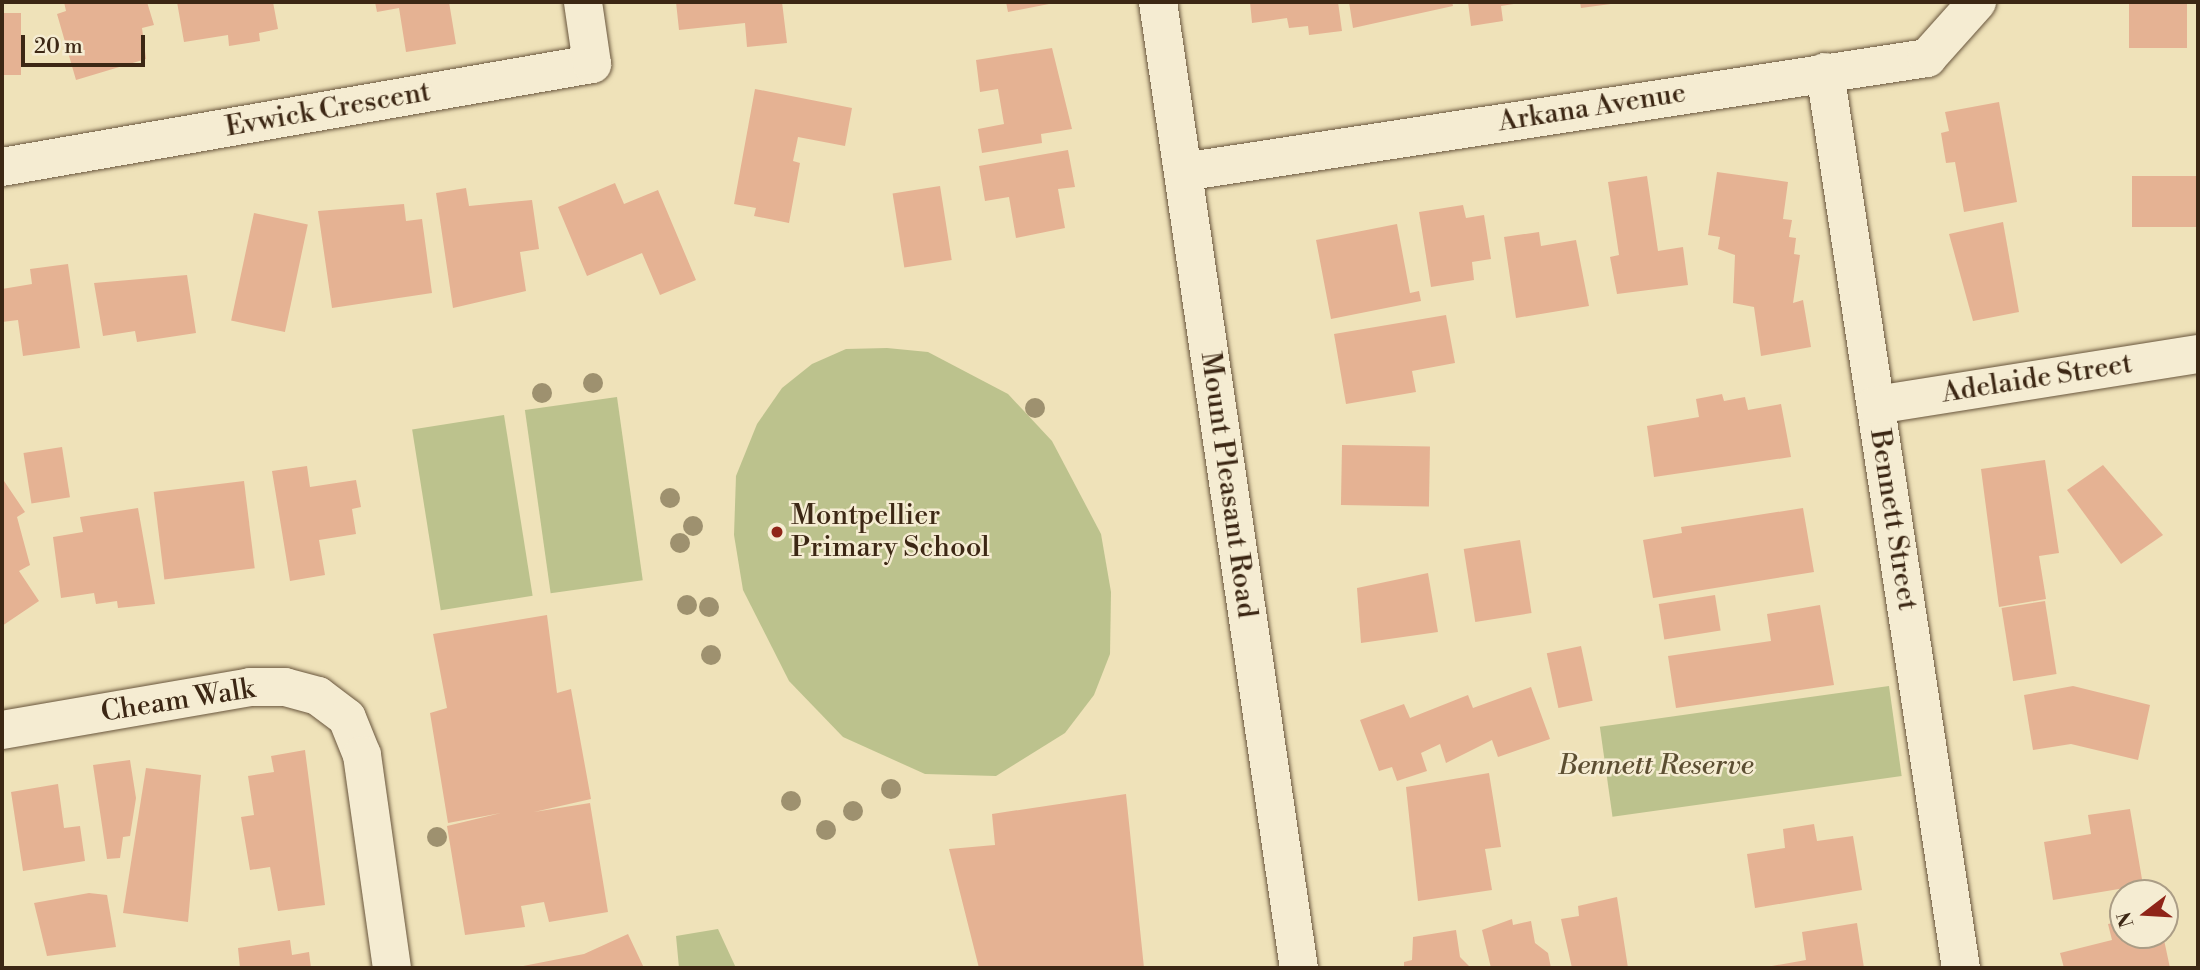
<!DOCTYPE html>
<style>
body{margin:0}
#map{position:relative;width:2200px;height:970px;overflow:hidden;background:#efe2b9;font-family:"Libre Bodoni",serif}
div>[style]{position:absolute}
.green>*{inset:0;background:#bcc28d;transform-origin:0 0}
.building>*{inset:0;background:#e5b293;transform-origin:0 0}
.roads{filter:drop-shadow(0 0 2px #69563d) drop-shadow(0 0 2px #69563d)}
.street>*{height:38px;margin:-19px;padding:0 19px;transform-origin:19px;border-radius:19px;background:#f5ecd2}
.secondary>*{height:38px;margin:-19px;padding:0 19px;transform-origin:19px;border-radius:19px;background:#f5ecd2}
.trees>*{width:20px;height:20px;margin:-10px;border-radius:50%;background:#9e916f}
.dots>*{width:19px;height:19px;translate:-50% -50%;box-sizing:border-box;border:4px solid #f5ecd2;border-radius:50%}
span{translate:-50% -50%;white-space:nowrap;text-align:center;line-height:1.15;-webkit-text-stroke:5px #f5ecd2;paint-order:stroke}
.street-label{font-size:28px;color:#3c2714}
.poi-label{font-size:28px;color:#3c2714}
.left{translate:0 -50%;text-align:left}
.park-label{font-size:28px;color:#5c4e32;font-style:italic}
.frame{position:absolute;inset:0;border:4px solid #3c2714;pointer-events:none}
.north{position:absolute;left:2109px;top:879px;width:70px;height:70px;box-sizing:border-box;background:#f5ecd2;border:2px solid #ab9d86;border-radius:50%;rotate:253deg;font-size:19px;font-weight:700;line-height:28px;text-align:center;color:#3c2714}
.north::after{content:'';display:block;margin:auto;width:24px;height:32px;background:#8f2418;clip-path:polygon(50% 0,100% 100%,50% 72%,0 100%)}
.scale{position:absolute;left:21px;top:35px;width:124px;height:32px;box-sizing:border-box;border:4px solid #3c2714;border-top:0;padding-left:9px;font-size:21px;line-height:24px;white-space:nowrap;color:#3c2714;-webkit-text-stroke:5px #f5ecd2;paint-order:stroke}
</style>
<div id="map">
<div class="green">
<i style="clip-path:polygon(887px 348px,928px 352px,1008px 394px,1052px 441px,1101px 534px,1111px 592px,1110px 654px,1094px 695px,1065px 733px,996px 776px,925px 774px,843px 737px,789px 681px,743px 590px,734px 535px,736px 476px,757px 424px,782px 388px,812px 364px,846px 349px)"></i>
<i style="left:617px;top:397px;width:185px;height:93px;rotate:82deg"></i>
<i style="left:504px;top:415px;width:183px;height:93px;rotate:81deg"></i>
<i style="left:1889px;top:686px;width:91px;height:292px;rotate:82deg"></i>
<i style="clip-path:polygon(718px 929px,736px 968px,679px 968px,676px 936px)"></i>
</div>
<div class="building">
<i style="clip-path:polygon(64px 2px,147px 2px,154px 25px,142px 28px,146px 59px,76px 80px,57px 14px,66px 11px)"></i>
<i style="clip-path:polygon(177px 2px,273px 2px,278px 29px,259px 33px,260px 41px,229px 46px,228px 35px,184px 42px)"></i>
<i style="clip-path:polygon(375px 2px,449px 2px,456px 44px,406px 52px,399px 8px,377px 12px)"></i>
<i style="clip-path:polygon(676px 2px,782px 2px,787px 43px,747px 47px,745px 23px,679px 30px)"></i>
<i style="clip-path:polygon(1006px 2px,1054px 2px,1054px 3px,1008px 12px)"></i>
<i style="clip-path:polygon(1250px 2px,1338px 2px,1342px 31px,1309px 35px,1308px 26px,1289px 28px,1287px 18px,1252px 23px)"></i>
<i style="clip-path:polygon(1349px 2px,1452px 2px,1453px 6px,1353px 28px)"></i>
<i style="clip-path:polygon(1468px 2px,1520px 2px,1520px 3px,1501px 6px,1503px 21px,1471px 26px)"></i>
<i style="clip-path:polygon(1580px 2px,1618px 2px,1618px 3px,1581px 8px)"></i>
<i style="left:2129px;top:2px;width:58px;height:46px"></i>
<i style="left:21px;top:13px;width:62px;height:19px;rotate:90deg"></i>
<i style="clip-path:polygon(1052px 48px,1072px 129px,1041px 134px,1042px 143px,982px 153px,978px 129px,1004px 124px,998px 89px,980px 92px,976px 60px)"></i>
<i style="clip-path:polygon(755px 89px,852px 108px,845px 146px,798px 137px,793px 161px,800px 163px,789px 223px,754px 216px,756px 208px,734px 204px)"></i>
<i style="clip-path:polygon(1999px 102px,2017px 202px,1964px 212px,1955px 162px,1946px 163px,1941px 133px,1949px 131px,1945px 112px)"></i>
<i style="clip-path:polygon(1068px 150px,1075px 187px,1058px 189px,1065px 228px,1016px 238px,1009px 197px,985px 201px,979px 166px)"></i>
<i style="clip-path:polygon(1717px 172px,1788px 182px,1783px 219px,1792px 220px,1789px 237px,1796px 238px,1794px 254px,1800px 255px,1793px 303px,1803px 300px,1811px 347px,1761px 356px,1754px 307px,1733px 303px,1735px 255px,1718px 249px,1720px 237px,1708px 235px)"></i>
<i style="clip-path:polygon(1647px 176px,1658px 251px,1683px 247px,1688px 285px,1617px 294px,1610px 257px,1619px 255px,1608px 182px)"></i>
<i style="left:2198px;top:176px;width:51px;height:66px;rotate:90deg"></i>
<i style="clip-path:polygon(615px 183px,624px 204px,658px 190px,696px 280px,660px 295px,642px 253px,587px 276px,558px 207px)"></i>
<i style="left:940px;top:186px;width:75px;height:48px;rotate:81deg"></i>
<i style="clip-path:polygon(466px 188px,469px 206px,532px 200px,539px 249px,520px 252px,526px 291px,453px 308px,436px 193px)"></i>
<i style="clip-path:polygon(404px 204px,406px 221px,422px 219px,432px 293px,332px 308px,318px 211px)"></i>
<i style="clip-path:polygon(1463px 205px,1466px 218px,1484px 215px,1491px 259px,1472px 262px,1474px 280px,1431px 287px,1419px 212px)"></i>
<i style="left:254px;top:213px;width:55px;height:110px;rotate:12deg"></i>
<i style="clip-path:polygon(2003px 222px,2019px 312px,1973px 321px,1949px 234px)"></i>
<i style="clip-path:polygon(1397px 224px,1410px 293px,1419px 291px,1421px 301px,1331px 319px,1316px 240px)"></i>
<i style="clip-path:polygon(1539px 232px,1541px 246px,1576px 240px,1589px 306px,1516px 318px,1504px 237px)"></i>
<i style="clip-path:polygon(68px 264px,80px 348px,23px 356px,18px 320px,2px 322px,2px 289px,32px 284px,30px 269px)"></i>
<i style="clip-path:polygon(187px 275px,196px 333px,137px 342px,135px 331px,103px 336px,94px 283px)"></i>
<i style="clip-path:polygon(1446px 315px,1455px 363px,1412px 371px,1416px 392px,1346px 404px,1334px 334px)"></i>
<i style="clip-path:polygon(1722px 394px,1724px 401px,1745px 397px,1748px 410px,1781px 404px,1791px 457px,1654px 477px,1647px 426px,1699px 417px,1696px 399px)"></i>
<i style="left:1342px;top:445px;width:88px;height:60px;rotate:1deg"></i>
<i style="left:62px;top:447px;width:51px;height:39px;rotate:81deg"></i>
<i style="clip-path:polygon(2045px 460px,2059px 553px,2039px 556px,2046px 599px,1999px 607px,1981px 469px)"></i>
<i style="clip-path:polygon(2103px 465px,2163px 535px,2121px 564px,2067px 490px)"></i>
<i style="clip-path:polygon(307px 466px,310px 487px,356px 480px,361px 507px,352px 509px,356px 534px,319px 540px,325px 575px,290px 581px,272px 471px)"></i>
<i style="clip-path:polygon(2px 478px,25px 512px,17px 517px,30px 565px,19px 571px,39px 601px,2px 626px)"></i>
<i style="left:244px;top:481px;width:88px;height:91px;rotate:83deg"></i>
<i style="clip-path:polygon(138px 508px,155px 604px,118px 608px,117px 601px,96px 604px,94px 593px,61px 598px,53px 537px,83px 532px,80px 517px)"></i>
<i style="clip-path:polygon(1803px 508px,1814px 572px,1653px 598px,1643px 540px,1682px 533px,1681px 527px)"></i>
<i style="left:1520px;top:540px;width:74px;height:57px;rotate:81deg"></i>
<i style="clip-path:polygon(1428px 573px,1438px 632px,1361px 643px,1357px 588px)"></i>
<i style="left:1715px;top:595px;width:36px;height:57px;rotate:81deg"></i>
<i style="left:2045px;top:601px;width:74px;height:44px;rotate:81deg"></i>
<i style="clip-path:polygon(1820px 605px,1834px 685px,1676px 708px,1668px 656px,1771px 641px,1767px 614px)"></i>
<i style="clip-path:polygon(547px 615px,557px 693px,571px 689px,591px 799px,534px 812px,590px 803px,608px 912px,549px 922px,544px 902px,521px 906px,525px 927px,465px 935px,447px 826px,501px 813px,448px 823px,430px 713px,447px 708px,433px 634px)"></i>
<i style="left:1581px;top:646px;width:56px;height:35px;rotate:78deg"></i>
<i style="clip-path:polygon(2073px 686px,2150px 705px,2138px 760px,2071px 744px,2033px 750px,2024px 695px)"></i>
<i style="clip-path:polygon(1531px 687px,1550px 739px,1498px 757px,1492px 740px,1446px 763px,1440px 744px,1421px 753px,1427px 771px,1397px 781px,1392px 767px,1379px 771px,1360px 720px,1404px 704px,1410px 718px,1468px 695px,1473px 708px)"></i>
<i style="clip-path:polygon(305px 750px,325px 905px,278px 911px,270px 867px,250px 870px,241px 817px,254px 815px,248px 776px,274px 772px,271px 756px)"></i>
<i style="clip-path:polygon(130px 760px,136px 798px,130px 836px,123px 837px,120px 858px,107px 859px,93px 765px)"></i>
<i style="clip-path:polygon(146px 768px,201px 775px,188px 922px,123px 913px)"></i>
<i style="clip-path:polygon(1489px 773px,1501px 847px,1485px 849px,1492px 890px,1418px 901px,1406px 787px)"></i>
<i style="clip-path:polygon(58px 784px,64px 828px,80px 826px,85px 861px,23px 871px,11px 792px)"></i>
<i style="clip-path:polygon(1126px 794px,1144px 968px,979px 968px,949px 849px,995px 845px,992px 814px)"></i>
<i style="clip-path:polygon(2130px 809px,2143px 885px,2053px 900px,2044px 842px,2091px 834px,2088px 815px)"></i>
<i style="clip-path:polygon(1814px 824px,1817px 841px,1853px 836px,1862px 890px,1755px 908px,1747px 854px,1785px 848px,1783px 829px)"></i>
<i style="clip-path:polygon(89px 893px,107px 895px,116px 947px,47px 956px,34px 903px)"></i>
<i style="clip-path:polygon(1617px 897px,1628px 968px,1572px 968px,1561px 919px,1579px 916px,1578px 906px)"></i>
<i style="clip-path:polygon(1512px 919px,1513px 925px,1531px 921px,1535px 943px,1548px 953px,1551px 968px,1491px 968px,1482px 930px)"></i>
<i style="clip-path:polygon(2123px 921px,2123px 935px,2163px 935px,2170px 968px,2064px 968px,2060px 953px,2112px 940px,2108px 924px)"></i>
<i style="clip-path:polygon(1857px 923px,1864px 968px,1761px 968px,1806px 960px,1802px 932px)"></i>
<i style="clip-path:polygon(1456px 930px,1460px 957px,1471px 968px,1404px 968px,1404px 962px,1412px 960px,1413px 937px)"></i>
<i style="clip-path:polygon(628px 934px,644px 968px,513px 968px,584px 954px)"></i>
<i style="clip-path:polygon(290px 940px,292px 955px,309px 952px,311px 968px,240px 968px,238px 948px)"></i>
</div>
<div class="roads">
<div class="street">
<i style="left:1825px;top:72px;width:906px;rotate:81.37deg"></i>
<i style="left:2px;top:167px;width:599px;rotate:-9.9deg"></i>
<i style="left:592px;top:64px;width:63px;rotate:-98.3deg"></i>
<i style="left:1183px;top:172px;width:753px;rotate:-8.71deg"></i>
<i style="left:1927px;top:58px;width:75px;rotate:-48.2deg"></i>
<i style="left:1876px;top:405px;width:326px;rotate:-9deg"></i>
<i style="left:2px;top:730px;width:252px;rotate:-9.8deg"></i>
<i style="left:250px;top:687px;width:35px"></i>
<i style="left:285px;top:687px;width:34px;rotate:15deg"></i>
<i style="left:318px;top:696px;width:36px;rotate:37deg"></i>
<i style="left:347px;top:718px;width:40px;rotate:68deg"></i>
<i style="left:362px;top:755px;width:215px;rotate:82deg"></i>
</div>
<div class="secondary">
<i style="left:1158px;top:2px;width:976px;rotate:81.7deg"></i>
</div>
</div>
<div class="trees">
<i style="left:593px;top:383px"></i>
<i style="left:542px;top:393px"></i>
<i style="left:1035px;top:408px"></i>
<i style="left:670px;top:498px"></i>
<i style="left:693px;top:526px"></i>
<i style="left:680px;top:543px"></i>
<i style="left:687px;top:605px"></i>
<i style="left:709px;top:607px"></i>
<i style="left:711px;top:655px"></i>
<i style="left:891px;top:789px"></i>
<i style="left:791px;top:801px"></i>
<i style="left:853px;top:811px"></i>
<i style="left:826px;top:830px"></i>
<i style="left:437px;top:837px"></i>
</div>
<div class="dots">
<i style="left:777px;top:532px;background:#8f2418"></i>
</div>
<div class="street-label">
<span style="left:1592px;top:108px;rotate:-9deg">Arkana Avenue</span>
<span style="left:328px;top:110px;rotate:-10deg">Evwick Crescent</span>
<span style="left:2037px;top:379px;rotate:-9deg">Adelaide Street</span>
<span style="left:1228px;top:485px;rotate:82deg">Mount Pleasant Road</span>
<span style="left:1893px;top:520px;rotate:81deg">Bennett Street</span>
<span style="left:178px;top:701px;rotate:-9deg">Cheam Walk</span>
</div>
<div class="poi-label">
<span class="left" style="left:791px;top:532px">Montpellier<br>Primary School</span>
</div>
<div class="park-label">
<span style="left:1656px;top:766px">Bennett Reserve</span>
</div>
<div class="frame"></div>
<div class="north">N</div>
<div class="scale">20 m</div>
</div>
